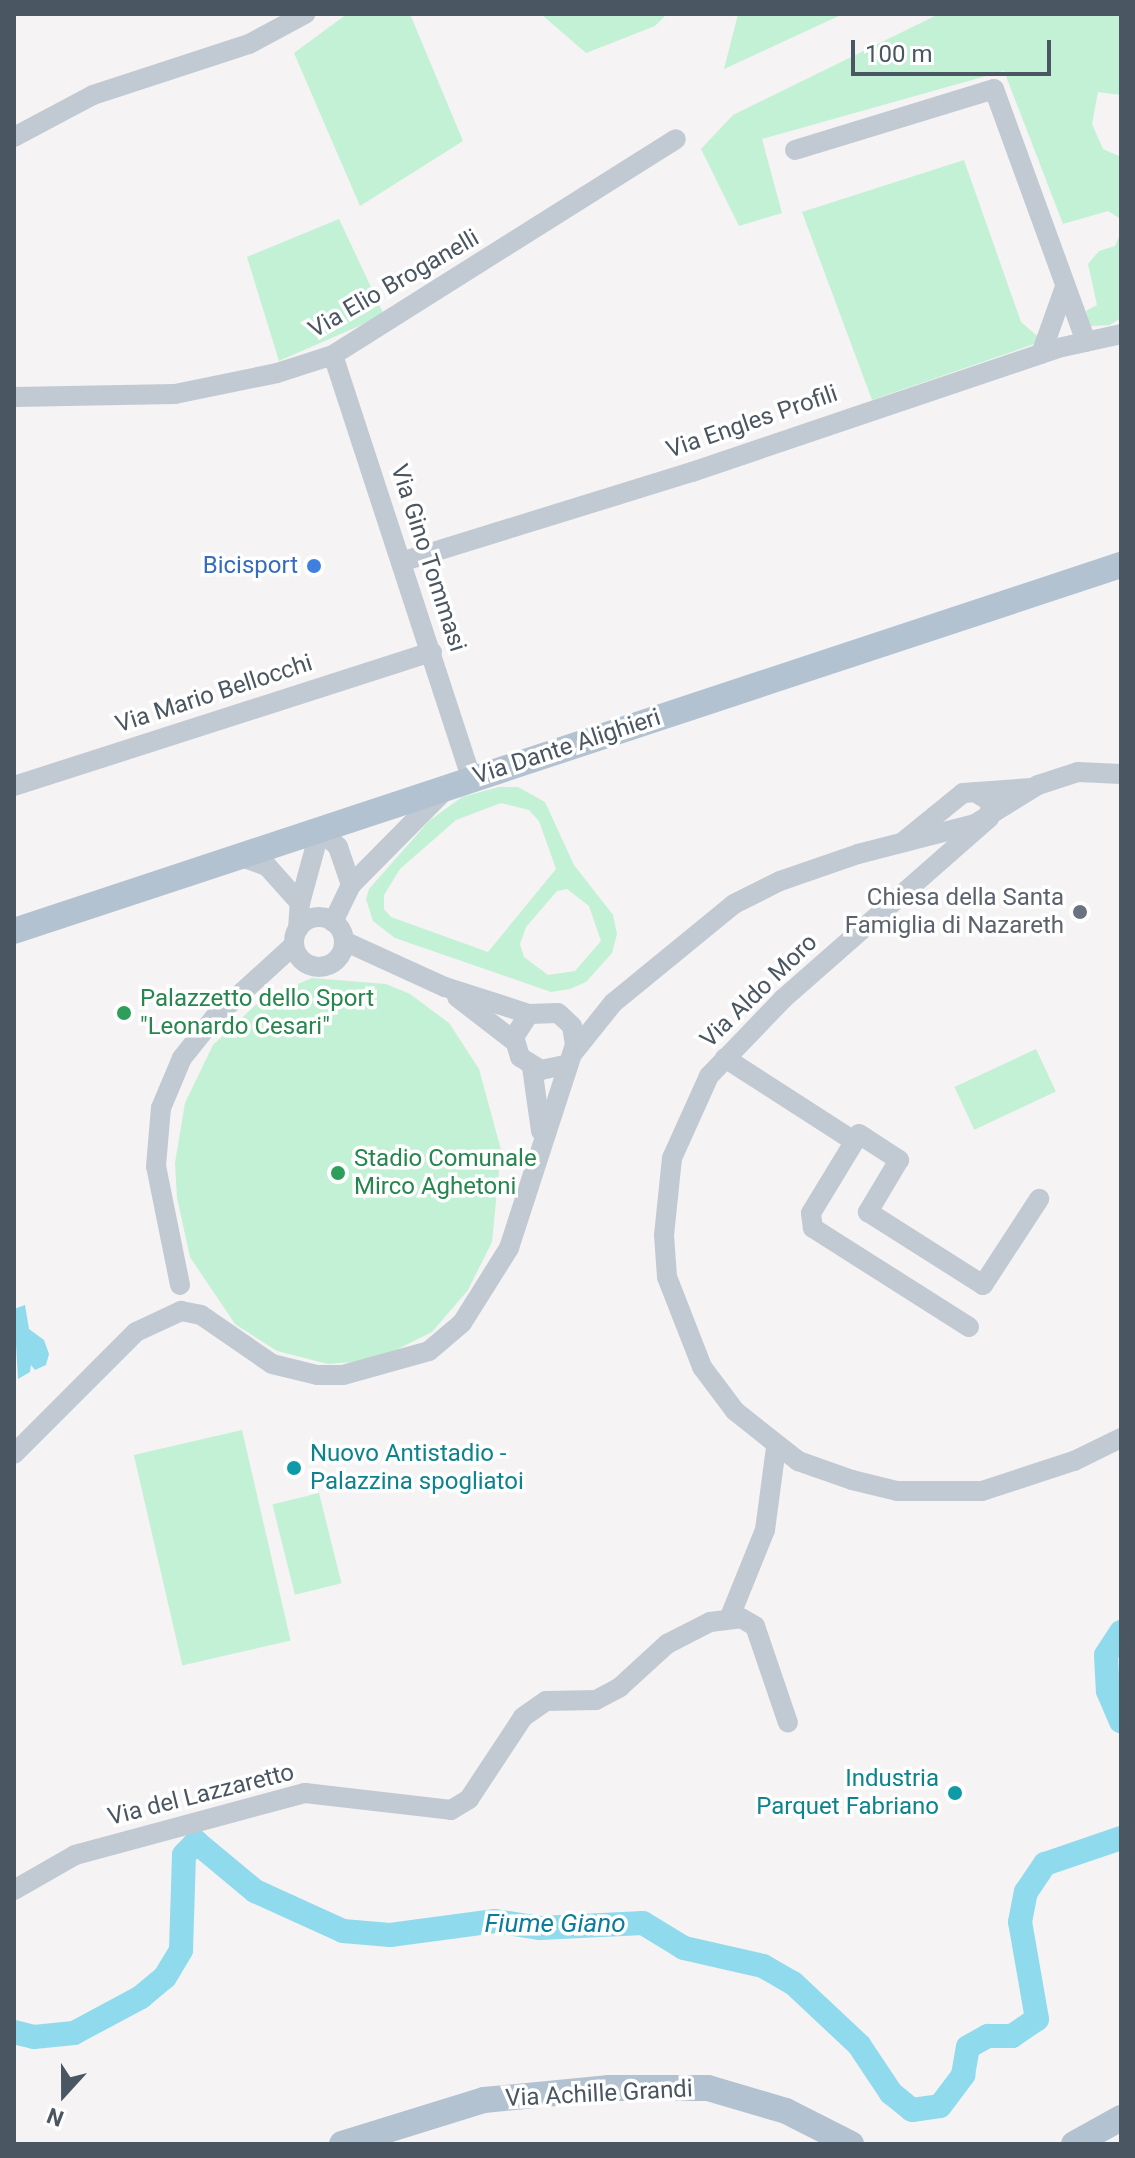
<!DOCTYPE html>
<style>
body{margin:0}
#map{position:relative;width:1135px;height:2158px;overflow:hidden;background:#f5f3f3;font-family:Roboto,sans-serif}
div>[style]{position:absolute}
.green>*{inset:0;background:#c3f1d5;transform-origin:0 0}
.water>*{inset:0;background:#90daee}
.river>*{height:24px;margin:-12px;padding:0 12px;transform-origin:12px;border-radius:12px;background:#90daee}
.minor>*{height:20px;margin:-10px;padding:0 10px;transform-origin:10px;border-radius:10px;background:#c1cad2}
.minor>.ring{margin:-10px;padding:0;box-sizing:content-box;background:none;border:20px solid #c1cad2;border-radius:50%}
.major>*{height:26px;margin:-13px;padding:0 13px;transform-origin:13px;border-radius:13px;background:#b3c2d1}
.dots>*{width:22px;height:22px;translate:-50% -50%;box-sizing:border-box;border:4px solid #fff;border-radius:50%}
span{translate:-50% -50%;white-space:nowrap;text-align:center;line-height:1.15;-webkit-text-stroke:7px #fff;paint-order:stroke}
.street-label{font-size:24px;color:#4a5661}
.shop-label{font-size:24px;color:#366cbe}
.right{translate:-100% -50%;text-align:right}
.worship-label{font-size:24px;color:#5b616d}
.leisure-label{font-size:24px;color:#27864d}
.left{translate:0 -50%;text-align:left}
.culture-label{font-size:24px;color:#0d838f}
.water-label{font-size:26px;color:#0c7c9b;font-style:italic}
.frame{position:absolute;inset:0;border:16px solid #4a5661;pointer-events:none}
.north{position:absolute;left:24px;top:2054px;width:80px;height:80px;-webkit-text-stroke:6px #fff;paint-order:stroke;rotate:201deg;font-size:22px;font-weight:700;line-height:32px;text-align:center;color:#4a5661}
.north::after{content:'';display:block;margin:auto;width:28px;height:36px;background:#4a5661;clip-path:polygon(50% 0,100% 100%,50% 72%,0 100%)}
.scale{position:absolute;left:851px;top:40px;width:200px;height:36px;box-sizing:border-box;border:4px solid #4a5661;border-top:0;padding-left:10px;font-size:24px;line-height:28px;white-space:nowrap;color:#4a5661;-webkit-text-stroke:6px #fff;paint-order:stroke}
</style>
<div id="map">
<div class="green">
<i style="clip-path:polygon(347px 14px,410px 14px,463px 141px,360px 206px,294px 53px)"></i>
<i style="clip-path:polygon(541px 14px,667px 14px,655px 26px,586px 53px)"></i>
<i style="clip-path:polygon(738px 14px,843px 14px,724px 69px)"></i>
<i style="clip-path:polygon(939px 14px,1121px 14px,1121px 95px,1098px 92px,1092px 124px,1103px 149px,1121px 157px,1121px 219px,1108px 211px,1063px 224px,1004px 71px,762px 139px,782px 213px,739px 226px,701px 149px,733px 115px)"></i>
<i style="clip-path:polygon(964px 160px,1021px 322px,1043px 341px,872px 400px,802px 212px)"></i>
<i style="clip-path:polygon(339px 219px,384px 315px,279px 361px,247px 257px)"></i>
<i style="clip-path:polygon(1121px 232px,1121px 318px,1110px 325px,1090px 326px,1086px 311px,1097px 305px,1088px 264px,1099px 251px,1115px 246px)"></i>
<i style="clip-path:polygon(evenodd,499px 787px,518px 787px,545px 802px,574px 865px,613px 915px,617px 934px,612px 953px,586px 982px,570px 989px,551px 992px,395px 938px,373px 921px,366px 899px,369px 889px,429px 821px,462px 797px,499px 787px,501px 803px,529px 810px,539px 821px,556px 869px,488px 952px,391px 917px,384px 909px,384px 895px,400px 869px,456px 820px,501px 803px,499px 787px,567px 889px,589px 906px,601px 941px,575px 971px,548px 975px,524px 957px,520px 944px,526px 927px,557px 891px,567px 889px)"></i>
<i style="clip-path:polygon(312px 978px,386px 984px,410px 994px,449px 1023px,479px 1069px,501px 1150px,492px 1242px,468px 1290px,432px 1332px,382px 1357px,353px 1362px,328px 1364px,277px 1351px,235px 1324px,190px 1257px,177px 1198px,175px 1163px,185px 1103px,213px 1045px,262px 999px)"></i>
<i style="left:1036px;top:1049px;width:47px;height:90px;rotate:65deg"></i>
<i style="left:242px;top:1430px;width:216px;height:111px;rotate:77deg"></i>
<i style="left:319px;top:1493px;width:93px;height:48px;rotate:76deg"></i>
</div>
<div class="water">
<i style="clip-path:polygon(25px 1305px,29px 1329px,44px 1340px,49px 1354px,46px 1365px,35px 1370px,31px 1365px,30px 1372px,18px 1379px,14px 1309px)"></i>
</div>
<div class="river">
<i style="left:1121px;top:1632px;width:27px;rotate:123deg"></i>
<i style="left:1106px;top:1655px;width:36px;rotate:87deg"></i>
<i style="left:1108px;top:1691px;width:33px;rotate:67deg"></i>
<i style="left:14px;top:2032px;width:21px;rotate:14deg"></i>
<i style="left:34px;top:2037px;width:40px;rotate:-5.7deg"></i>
<i style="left:74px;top:2033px;width:76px;rotate:-28.2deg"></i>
<i style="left:141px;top:1997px;width:31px;rotate:-40deg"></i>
<i style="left:165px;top:1977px;width:31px;rotate:-59deg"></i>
<i style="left:181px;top:1950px;width:95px;rotate:-88.2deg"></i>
<i style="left:184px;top:1855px;width:18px;rotate:-47deg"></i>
<i style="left:196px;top:1842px;width:77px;rotate:39.7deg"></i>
<i style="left:255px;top:1891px;width:97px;rotate:24.4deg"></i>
<i style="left:343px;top:1931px;width:47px;rotate:4.9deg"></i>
<i style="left:390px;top:1935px;width:106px;rotate:-7.6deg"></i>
<i style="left:495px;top:1921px;width:46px;rotate:8.8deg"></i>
<i style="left:540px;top:1928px;width:103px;rotate:-2.8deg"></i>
<i style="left:643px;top:1923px;width:48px;rotate:31.4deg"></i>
<i style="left:684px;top:1948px;width:81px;rotate:12.8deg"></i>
<i style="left:763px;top:1966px;width:34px;rotate:30deg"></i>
<i style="left:793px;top:1983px;width:91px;rotate:43.2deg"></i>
<i style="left:859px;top:2045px;width:58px;rotate:56.3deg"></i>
<i style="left:891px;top:2093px;width:27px;rotate:39deg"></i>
<i style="left:912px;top:2110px;width:28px;rotate:-8deg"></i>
<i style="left:940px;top:2106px;width:39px;rotate:-53deg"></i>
<i style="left:963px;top:2075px;width:28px;rotate:-80deg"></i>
<i style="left:968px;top:2047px;width:23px;rotate:-29deg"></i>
<i style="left:988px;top:2036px;width:24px"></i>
<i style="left:1012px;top:2036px;width:30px;rotate:-34deg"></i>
<i style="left:1037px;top:2019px;width:98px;rotate:-99.9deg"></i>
<i style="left:1020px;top:1922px;width:31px;rotate:-79deg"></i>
<i style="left:1026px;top:1892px;width:34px;rotate:-56deg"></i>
<i style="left:1045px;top:1864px;width:80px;rotate:-18.9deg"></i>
</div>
<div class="minor">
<i style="left:14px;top:137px;width:89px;rotate:-28deg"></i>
<i style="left:93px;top:95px;width:164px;rotate:-18.1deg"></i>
<i style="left:249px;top:44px;width:64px;rotate:-28.2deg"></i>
<i style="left:795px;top:150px;width:208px;rotate:-17deg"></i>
<i style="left:994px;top:89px;width:269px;rotate:70deg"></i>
<i style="left:1041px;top:354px;width:71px;rotate:-70.3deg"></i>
<i style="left:333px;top:355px;width:445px;rotate:71.9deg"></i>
<i style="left:14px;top:397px;width:161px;rotate:-1.1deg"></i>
<i style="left:175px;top:394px;width:104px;rotate:-11.6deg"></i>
<i style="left:277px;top:373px;width:59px;rotate:-17.8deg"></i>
<i style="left:333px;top:355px;width:405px;rotate:-32.2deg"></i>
<i style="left:401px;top:562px;width:305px;rotate:-17.2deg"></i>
<i style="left:692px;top:472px;width:386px;rotate:-18.7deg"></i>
<i style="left:1058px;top:348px;width:65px;rotate:-12.5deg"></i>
<i style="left:14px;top:786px;width:439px;rotate:-17.8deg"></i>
<i style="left:975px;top:792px;width:19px;rotate:32deg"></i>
<i style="left:991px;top:802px;width:16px;rotate:97deg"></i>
<i style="left:989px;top:818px;width:274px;rotate:138.7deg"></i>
<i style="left:783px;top:999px;width:107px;rotate:133.9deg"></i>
<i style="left:709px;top:1076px;width:90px;rotate:114.3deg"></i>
<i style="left:672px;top:1158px;width:77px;rotate:95.9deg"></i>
<i style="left:664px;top:1235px;width:42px;rotate:85.9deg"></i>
<i style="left:667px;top:1277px;width:97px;rotate:68.7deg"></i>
<i style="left:702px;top:1367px;width:55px;rotate:53.1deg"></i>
<i style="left:735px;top:1411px;width:80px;rotate:38.4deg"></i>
<i style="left:798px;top:1461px;width:57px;rotate:19.4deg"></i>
<i style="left:852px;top:1480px;width:46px;rotate:13.7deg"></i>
<i style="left:897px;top:1491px;width:85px"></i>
<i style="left:982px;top:1491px;width:97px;rotate:-18.1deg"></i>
<i style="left:1074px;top:1461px;width:52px;rotate:-26.1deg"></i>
<i style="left:904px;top:841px;width:76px;rotate:-39.1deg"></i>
<i style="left:963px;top:793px;width:68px;rotate:-4.2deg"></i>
<i style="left:239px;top:856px;width:30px;rotate:20deg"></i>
<i style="left:267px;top:866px;width:50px;rotate:48.3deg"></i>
<i class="ring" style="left:294px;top:917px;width:30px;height:30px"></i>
<i style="left:333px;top:922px;width:41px;rotate:-64.1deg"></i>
<i style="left:351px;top:885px;width:131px;rotate:-45.3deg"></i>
<i style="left:298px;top:929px;width:26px;rotate:-86deg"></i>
<i style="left:300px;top:903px;width:76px;rotate:-74.7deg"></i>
<i style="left:320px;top:830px;width:25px;rotate:43deg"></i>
<i style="left:338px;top:847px;width:40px;rotate:71.1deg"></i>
<i style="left:344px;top:941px;width:111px;rotate:24.5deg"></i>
<i style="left:445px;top:987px;width:88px;rotate:17.8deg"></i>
<i style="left:457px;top:997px;width:72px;rotate:37.7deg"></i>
<i style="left:573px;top:1053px;width:64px;rotate:-51.3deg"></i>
<i style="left:613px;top:1003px;width:156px;rotate:-39.3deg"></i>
<i style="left:734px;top:904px;width:51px;rotate:-26.6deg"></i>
<i style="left:780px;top:881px;width:83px;rotate:-19.1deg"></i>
<i style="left:858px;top:854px;width:121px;rotate:-14.4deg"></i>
<i style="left:975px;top:824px;width:74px;rotate:-31.8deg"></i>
<i style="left:1038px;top:785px;width:42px;rotate:-18deg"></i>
<i style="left:1078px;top:772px;width:43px;rotate:2.7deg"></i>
<i style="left:725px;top:1058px;width:153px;rotate:32.8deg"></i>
<i style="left:532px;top:1067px;width:65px;rotate:82deg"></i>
<i style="left:180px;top:1285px;width:121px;rotate:-101.4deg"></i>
<i style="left:156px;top:1166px;width:58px;rotate:-85.1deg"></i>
<i style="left:161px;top:1108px;width:54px;rotate:-67.2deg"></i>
<i style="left:182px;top:1058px;width:51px;rotate:-51.3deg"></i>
<i style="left:214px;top:1018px;width:108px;rotate:-42.4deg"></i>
<i style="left:969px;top:1327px;width:185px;rotate:-147.6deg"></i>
<i style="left:813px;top:1228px;width:15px;rotate:-98deg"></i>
<i style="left:811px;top:1213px;width:92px;rotate:-58.7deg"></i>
<i style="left:859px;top:1134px;width:48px;rotate:33deg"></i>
<i style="left:899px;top:1160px;width:61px;rotate:120.8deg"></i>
<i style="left:868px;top:1212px;width:136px;rotate:32.4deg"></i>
<i style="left:983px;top:1285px;width:103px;rotate:-56.9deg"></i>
<i style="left:14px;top:1454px;width:173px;rotate:-45deg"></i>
<i style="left:136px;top:1332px;width:50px;rotate:-25deg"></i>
<i style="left:181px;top:1311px;width:20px;rotate:11deg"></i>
<i style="left:201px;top:1315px;width:86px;rotate:34.6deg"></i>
<i style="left:272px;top:1364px;width:46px;rotate:13.7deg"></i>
<i style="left:317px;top:1375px;width:26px"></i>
<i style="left:343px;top:1375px;width:89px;rotate:-15.6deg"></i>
<i style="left:429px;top:1351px;width:43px;rotate:-40.3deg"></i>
<i style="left:462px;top:1323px;width:89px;rotate:-57.9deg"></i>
<i style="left:509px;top:1248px;width:213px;rotate:-72deg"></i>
<i style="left:575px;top:1045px;width:19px;rotate:-99deg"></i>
<i style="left:572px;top:1026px;width:19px;rotate:-137deg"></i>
<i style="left:558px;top:1013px;width:29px;rotate:178deg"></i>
<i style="left:529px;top:1014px;width:27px;rotate:123deg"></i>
<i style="left:514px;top:1037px;width:21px;rotate:73deg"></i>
<i style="left:520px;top:1057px;width:25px;rotate:32deg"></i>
<i style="left:541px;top:1070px;width:24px;rotate:-12deg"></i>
<i style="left:729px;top:1619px;width:96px;rotate:-68deg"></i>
<i style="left:765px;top:1530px;width:83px;rotate:-82.4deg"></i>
<i style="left:14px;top:1890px;width:70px;rotate:-29.8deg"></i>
<i style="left:75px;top:1855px;width:238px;rotate:-15.1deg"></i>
<i style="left:305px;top:1793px;width:147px;rotate:6.6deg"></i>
<i style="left:451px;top:1810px;width:21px;rotate:-31deg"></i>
<i style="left:469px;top:1799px;width:98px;rotate:-56.6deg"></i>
<i style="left:523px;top:1717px;width:28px;rotate:-35deg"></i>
<i style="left:546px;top:1701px;width:50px;rotate:-1.1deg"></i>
<i style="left:596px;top:1700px;width:27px;rotate:-28deg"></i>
<i style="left:620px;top:1687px;width:64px;rotate:-42.5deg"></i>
<i style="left:667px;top:1644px;width:48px;rotate:-27.1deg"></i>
<i style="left:710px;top:1622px;width:31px;rotate:-7deg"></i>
<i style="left:741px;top:1618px;width:16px;rotate:30deg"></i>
<i style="left:755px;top:1626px;width:102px;rotate:71.2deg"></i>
</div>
<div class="major">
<i style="left:14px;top:931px;width:1166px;rotate:-18.3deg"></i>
<i style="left:342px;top:2144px;width:149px;rotate:-17.2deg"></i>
<i style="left:484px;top:2100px;width:126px;rotate:-5.5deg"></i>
<i style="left:609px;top:2088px;width:99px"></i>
<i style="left:708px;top:2088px;width:81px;rotate:16.4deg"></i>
<i style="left:786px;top:2111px;width:73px;rotate:26.9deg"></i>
<i style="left:1074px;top:2144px;width:54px;rotate:-29deg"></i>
</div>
<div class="dots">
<i style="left:314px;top:566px;background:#3f7fe0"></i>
<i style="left:1080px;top:912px;background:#6b7280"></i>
<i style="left:124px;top:1013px;background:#2e9e5b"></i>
<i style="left:338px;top:1173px;background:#2e9e5b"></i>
<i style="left:294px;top:1468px;background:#0f9aa8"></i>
<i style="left:955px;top:1793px;background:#0f9aa8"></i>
</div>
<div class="street-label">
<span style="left:394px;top:284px;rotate:-30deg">Via Elio Broganelli</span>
<span style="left:752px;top:422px;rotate:-19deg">Via Engles Profili</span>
<span style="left:428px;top:558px;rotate:72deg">Via Gino Tommasi</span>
<span style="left:214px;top:694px;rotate:-18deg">Via Mario Bellocchi</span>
<span style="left:567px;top:747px;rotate:-18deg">Via Dante Alighieri</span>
<span style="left:759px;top:991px;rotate:-44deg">Via Aldo Moro</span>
<span style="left:201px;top:1795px;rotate:-14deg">Via del Lazzaretto</span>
<span style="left:599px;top:2094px;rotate:-3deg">Via Achille Grandi</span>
</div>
<div class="shop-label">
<span class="right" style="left:298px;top:566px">Bicisport</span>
</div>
<div class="worship-label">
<span class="right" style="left:1064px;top:912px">Chiesa della Santa<br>Famiglia di Nazareth</span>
</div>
<div class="leisure-label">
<span class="left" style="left:140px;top:1013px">Palazzetto dello Sport<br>"Leonardo Cesari"</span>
<span class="left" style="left:354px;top:1173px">Stadio Comunale<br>Mirco Aghetoni</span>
</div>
<div class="culture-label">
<span class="left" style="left:310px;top:1468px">Nuovo Antistadio -<br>Palazzina spogliatoi</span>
<span class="right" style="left:939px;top:1793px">Industria<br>Parquet Fabriano</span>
</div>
<div class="water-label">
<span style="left:555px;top:1924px">Fiume Giano</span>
</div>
<div class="frame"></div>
<div class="north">N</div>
<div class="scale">100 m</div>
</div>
